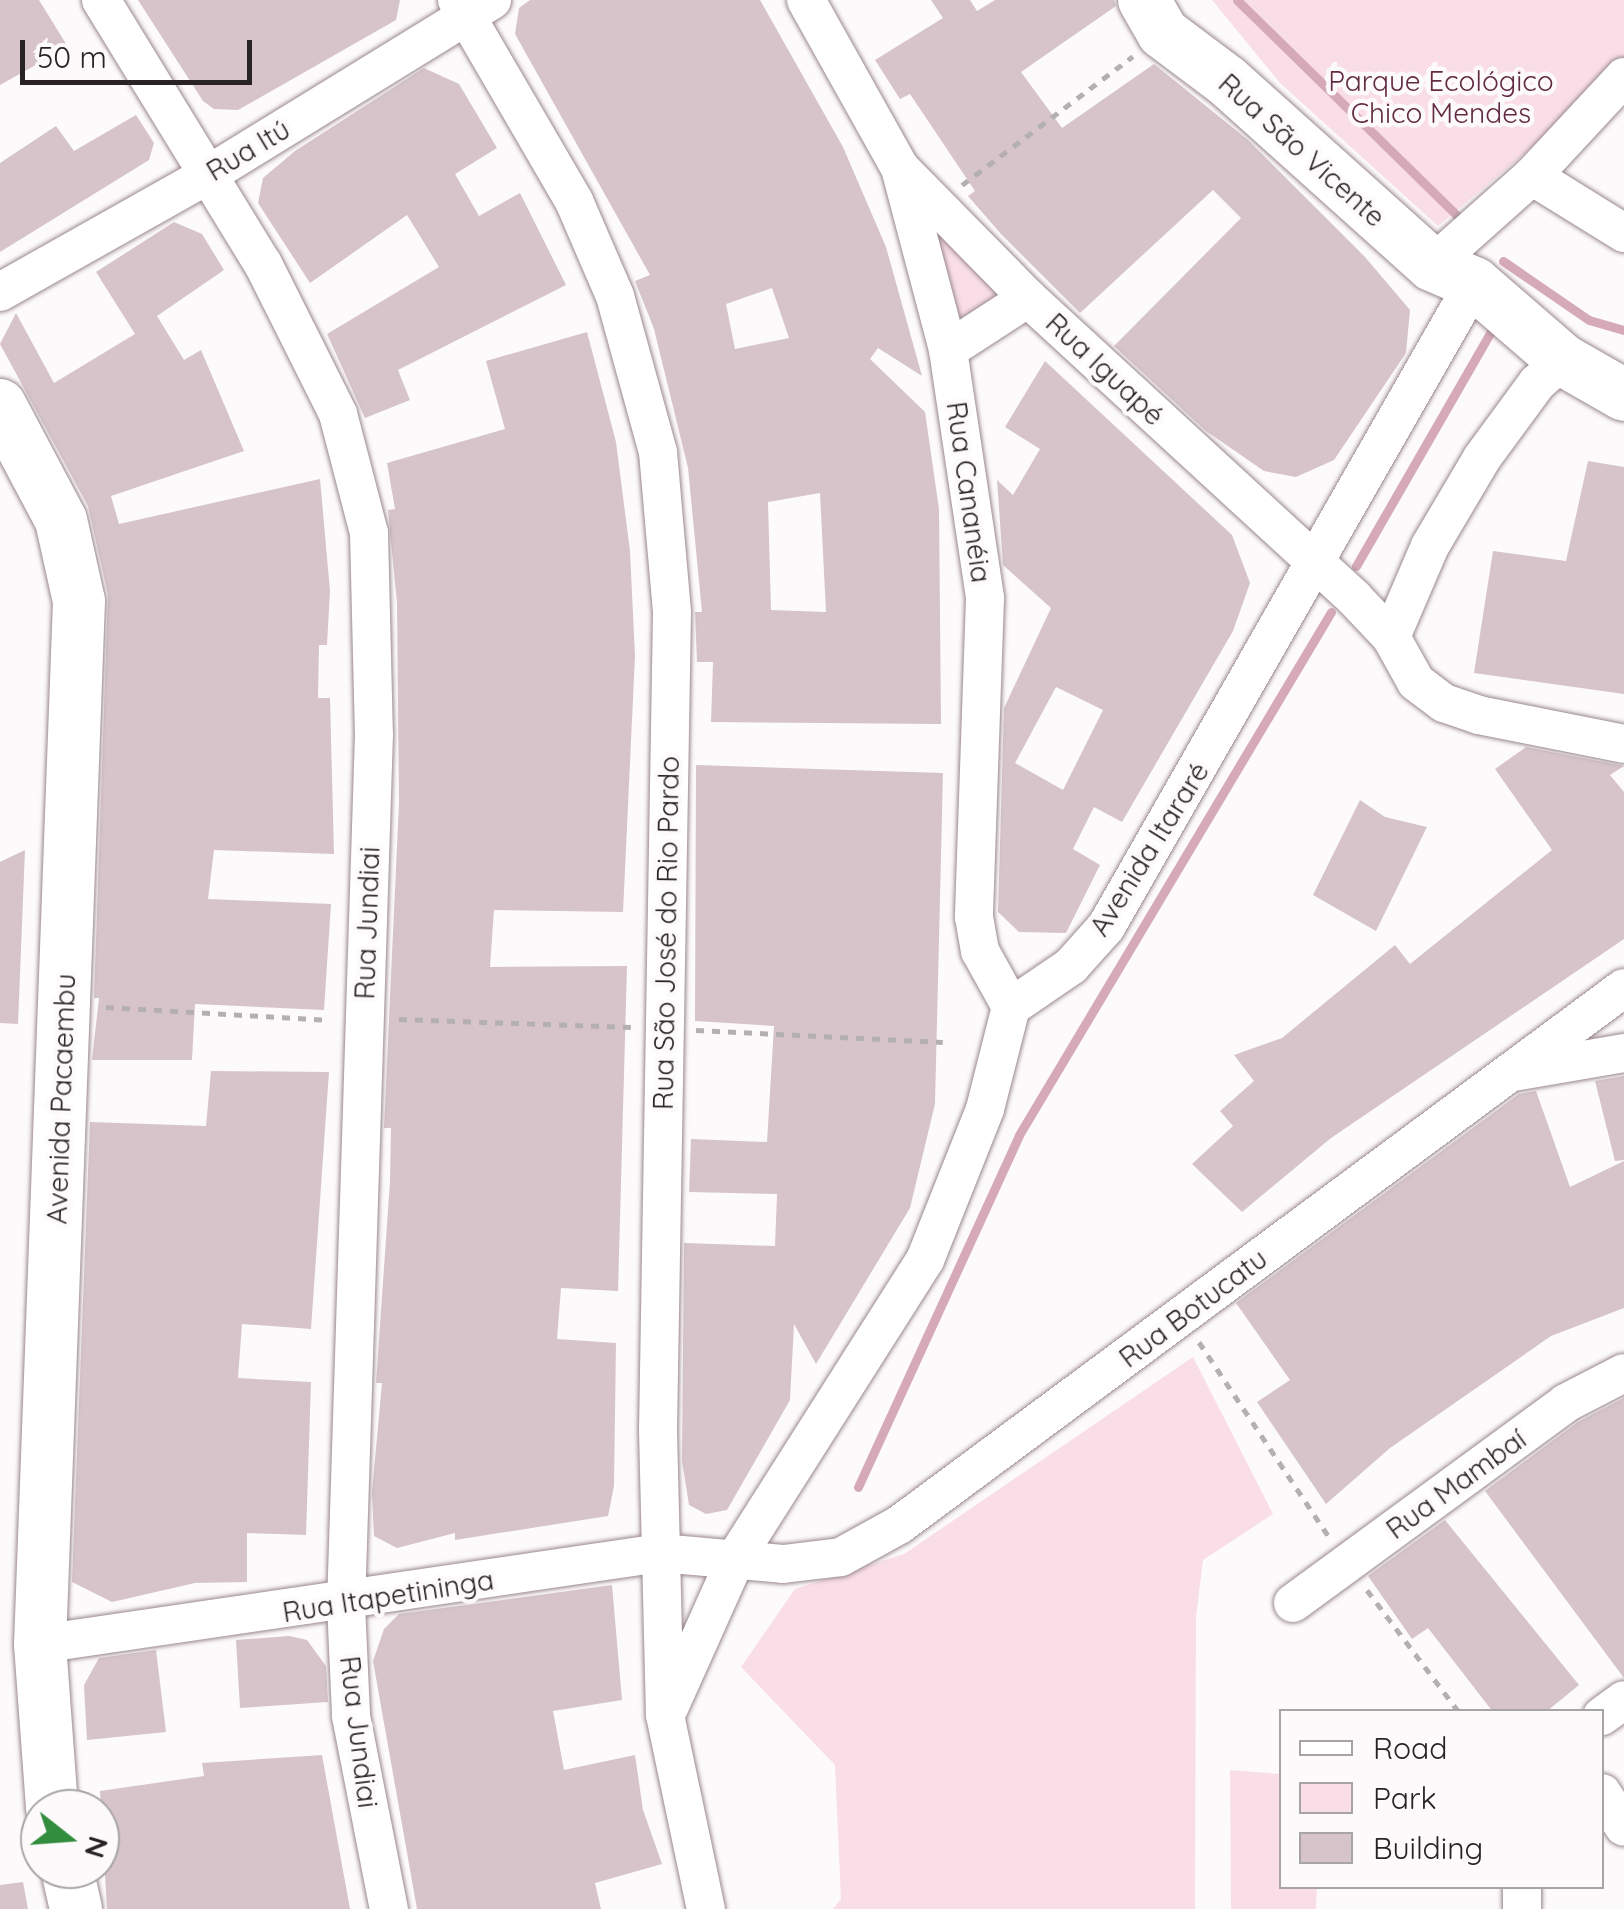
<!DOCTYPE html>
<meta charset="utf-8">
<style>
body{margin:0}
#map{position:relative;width:1624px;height:1909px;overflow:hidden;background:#fdfafb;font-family:Quicksand,sans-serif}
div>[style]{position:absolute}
.green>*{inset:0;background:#fadee7}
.stream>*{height:9px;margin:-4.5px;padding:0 4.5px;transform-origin:4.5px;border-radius:4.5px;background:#d6a9b8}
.building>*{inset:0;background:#d6c4ca}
.path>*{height:5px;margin-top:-2.5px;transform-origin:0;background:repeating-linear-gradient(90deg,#b4b0b2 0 8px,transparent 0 16px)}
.roads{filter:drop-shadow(0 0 2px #99888e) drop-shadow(0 0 2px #99888e)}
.street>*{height:38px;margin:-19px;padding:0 19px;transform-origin:19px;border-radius:19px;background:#fff}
.secondary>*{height:52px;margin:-26px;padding:0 26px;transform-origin:26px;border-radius:26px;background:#fff}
span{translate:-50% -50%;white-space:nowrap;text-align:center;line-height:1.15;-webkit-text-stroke:9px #fdfafb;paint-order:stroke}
.park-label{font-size:28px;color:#632b43}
.street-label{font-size:28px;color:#292325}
.legend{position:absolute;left:1279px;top:1709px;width:325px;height:180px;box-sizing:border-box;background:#fdfafb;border:2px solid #a8a4a5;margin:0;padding:12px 18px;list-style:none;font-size:30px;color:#292325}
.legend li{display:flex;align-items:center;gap:20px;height:50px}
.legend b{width:50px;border:2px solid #a8a4a5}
.north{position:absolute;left:20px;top:1789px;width:100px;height:100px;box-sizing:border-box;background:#fdfafb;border:2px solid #a8a4a5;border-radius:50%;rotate:107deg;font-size:28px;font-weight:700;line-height:40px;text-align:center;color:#292325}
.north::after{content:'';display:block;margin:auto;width:35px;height:45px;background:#328d3e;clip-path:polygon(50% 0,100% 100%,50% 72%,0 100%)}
.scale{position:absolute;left:20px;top:40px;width:232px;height:45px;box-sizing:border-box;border:5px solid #292325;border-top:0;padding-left:12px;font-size:30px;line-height:35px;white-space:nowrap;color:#292325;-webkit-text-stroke:8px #fdfafb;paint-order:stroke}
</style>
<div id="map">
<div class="green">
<i style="clip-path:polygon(1212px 0,1624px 0,1624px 60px,1612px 80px,1438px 226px,1280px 83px)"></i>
<i style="clip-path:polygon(934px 229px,1001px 293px,958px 320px)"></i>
<i style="clip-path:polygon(1193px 1357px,1273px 1514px,1203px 1560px,1196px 1617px,1195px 1909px,833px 1909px,841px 1899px,835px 1765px,741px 1667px,795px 1589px,904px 1554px)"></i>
<i style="clip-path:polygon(1230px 1770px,1281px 1774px,1282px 1886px,1317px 1887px,1316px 1909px,1231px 1909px)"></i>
</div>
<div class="stream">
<i style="left:1237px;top:0;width:319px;rotate:44.4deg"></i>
<i style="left:1503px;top:261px;width:104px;rotate:34.5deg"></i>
<i style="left:1589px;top:320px;width:36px;rotate:16deg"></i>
<i style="left:1356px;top:566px;width:279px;rotate:-60.1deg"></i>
<i style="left:858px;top:1487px;width:387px;rotate:-65.4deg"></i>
<i style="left:1019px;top:1135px;width:609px;rotate:-59.18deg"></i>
</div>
<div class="building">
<i style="clip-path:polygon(0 0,39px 0,68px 47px,0 85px)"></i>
<i style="clip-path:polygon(138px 0,400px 0,396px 20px,238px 110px,214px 109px,203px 101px)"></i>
<i style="clip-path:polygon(evenodd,530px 0,760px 0,843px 147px,886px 247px,922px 376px,878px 348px,870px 359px,925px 412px,939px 509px,941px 724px,711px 722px,713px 662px,697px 662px,695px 612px,702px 612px,688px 468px,654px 329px,635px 281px,650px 275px,515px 34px,519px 8px,530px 0,772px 288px,789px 338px,735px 349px,726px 304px,772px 288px,530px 0,820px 493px,826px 612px,771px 610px,768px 502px,820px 493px)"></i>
<i style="clip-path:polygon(931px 0,970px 0,977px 11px,995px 0,1114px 0,1116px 6px,1021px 72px,1062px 128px,1154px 64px,1248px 140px,1365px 257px,1410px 310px,1406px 353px,1334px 460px,1296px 477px,1264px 471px,1206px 431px,1114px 346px,1241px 218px,1213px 190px,1080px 313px,1001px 234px,968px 196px,975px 191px,910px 94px,900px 99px,875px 60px,943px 18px)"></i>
<i style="clip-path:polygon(424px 68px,459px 84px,497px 148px,455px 174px,479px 216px,520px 193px,566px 285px,398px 370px,410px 400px,365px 418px,327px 334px,439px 267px,407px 215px,310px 283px,258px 203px,263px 178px,295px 151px)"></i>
<i style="clip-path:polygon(136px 115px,154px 143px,149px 160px,0 252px,0 163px,56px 126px,74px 151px)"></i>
<i style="clip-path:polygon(174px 222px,202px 234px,224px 270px,157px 316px,184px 360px,201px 350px,244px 451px,111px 496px,119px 524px,320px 479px,330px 591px,327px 645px,319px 645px,318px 698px,330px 698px,334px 854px,214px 850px,208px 899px,331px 904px,324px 1010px,195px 1004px,192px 1060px,92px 1060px,99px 998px,94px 998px,108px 595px,88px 506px,0 344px,16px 313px,54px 383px,135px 334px,96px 272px)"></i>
<i style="clip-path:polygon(587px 332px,616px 442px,630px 551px,635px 656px,623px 912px,494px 910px,490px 967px,627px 966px,618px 1291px,561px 1288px,557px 1339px,616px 1343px,614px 1486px,608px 1516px,455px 1540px,455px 1533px,397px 1548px,374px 1536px,372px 1492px,382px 1383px,376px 1383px,390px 1181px,391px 1128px,384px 1128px,399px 803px,397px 603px,388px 510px,395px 509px,387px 463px,505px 429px,486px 361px)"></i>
<i style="clip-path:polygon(evenodd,1045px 361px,1232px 535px,1250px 583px,1233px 631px,1122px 822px,1094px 807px,1073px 849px,1100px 865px,1066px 933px,1019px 932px,998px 912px,1004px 708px,1051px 608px,1003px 565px,997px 480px,1013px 495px,1040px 449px,1005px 427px,1045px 361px,1056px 687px,1103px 710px,1063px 790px,1015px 763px,1056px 687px)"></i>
<i style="clip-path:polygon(1588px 461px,1624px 467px,1624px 694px,1474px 673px,1493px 551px,1566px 561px)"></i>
<i style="clip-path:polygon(1526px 747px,1624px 766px,1610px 775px,1624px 792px,1624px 939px,1331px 1138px,1242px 1212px,1192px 1164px,1233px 1126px,1220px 1111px,1254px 1081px,1234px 1055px,1282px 1038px,1395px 945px,1410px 964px,1552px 850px,1495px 769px)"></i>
<i style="clip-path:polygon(696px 765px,943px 773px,935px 1104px,910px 1208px,816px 1364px,794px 1324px,790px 1400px,727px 1510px,706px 1514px,689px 1505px,682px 1461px,684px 1243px,775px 1246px,777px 1194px,689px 1192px,691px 1139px,767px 1142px,774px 1026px,695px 1021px)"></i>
<i style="clip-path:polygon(1360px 800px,1385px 817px,1427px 827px,1376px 931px,1313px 895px)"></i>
<i style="clip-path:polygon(25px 850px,18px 1024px,0 1023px,0 862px)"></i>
<i style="clip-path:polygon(211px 1071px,329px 1072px,311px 1329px,242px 1324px,238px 1378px,311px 1382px,306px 1535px,247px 1533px,247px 1582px,195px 1583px,112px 1602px,72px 1582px,90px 1122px,206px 1126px)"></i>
<i style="clip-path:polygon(1624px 1076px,1624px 1160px,1615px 1161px,1595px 1081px)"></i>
<i style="clip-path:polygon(1536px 1091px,1570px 1187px,1624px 1161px,1624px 1308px,1551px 1336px,1390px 1448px,1326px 1504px,1257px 1402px,1290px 1380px,1236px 1303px,1519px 1094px)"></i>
<i style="clip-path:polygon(1624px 1398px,1624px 1678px,1485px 1491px,1578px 1422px)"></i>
<i style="clip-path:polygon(1445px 1520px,1579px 1685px,1546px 1712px,1493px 1712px,1428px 1628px,1412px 1639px,1368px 1576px)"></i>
<i style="clip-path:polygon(612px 1585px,622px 1700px,553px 1711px,564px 1770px,635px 1755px,643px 1810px,662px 1864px,595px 1883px,601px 1909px,417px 1909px,373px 1661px,384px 1629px,399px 1614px)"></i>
<i style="clip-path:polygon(289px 1636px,307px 1640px,326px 1666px,328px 1702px,240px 1708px,236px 1640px)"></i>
<i style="clip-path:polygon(156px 1650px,166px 1732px,87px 1740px,84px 1685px,99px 1658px)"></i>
<i style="clip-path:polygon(322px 1755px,350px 1909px,107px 1909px,100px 1791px,204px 1776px,202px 1763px)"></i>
<i style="clip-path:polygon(23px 1882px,28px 1909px,0 1909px,0 1885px)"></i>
</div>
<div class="path">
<i style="left:962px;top:185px;width:214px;rotate:-37deg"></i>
<i style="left:106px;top:1007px;width:224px;rotate:3.3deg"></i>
<i style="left:399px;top:1019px;width:232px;rotate:2deg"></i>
<i style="left:696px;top:1030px;width:247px;rotate:2.8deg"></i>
<i style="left:1199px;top:1342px;width:234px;rotate:56.3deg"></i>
<i style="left:1367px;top:1590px;width:153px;rotate:53deg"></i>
</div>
<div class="roads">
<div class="street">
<i style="left:101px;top:0;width:310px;rotate:58.5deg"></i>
<i style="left:263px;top:264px;width:168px;rotate:63.4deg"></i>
<i style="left:338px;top:414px;width:123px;rotate:75.4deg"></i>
<i style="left:369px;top:533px;width:201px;rotate:88.6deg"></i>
<i style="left:374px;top:734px;width:870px;rotate:91.84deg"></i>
<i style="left:346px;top:1604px;width:112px;rotate:87.4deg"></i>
<i style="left:351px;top:1716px;width:197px;rotate:78.9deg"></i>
<i style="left:457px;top:0;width:233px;rotate:59.8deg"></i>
<i style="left:574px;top:201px;width:103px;rotate:66.7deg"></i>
<i style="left:615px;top:296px;width:162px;rotate:74.6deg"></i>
<i style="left:658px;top:452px;width:161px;rotate:85deg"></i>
<i style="left:672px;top:612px;width:818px;rotate:90.98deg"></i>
<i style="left:658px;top:1430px;width:285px;rotate:88.6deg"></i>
<i style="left:665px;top:1715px;width:198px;rotate:78.1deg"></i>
<i style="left:806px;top:0;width:193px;rotate:60.8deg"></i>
<i style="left:900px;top:168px;width:188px;rotate:75.2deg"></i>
<i style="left:948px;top:350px;width:251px;rotate:81.5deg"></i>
<i style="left:985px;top:598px;width:319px;rotate:92deg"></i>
<i style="left:974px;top:917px;width:35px;rotate:80deg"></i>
<i style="left:980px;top:951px;width:64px;rotate:61deg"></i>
<i style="left:902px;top:170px;width:180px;rotate:45.5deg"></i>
<i style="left:1028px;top:298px;width:443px;rotate:42.6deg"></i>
<i style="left:1354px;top:598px;width:54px;rotate:46.5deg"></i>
<i style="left:1391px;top:637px;width:51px;rotate:60.9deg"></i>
<i style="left:1416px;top:682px;width:35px;rotate:37deg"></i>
<i style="left:1444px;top:703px;width:37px;rotate:19deg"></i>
<i style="left:1479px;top:715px;width:148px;rotate:11.3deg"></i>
<i style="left:1532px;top:176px;width:108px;rotate:31.8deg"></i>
<i style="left:1432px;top:265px;width:134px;rotate:-41.7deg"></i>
<i style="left:1532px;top:176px;width:135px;rotate:-47.1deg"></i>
<i style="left:0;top:292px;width:242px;rotate:-29.4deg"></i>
<i style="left:211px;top:173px;width:330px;rotate:-31.6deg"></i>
<i style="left:948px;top:350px;width:95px;rotate:-33deg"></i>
<i style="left:1391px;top:637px;width:99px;rotate:-66.8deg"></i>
<i style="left:1430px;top:546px;width:102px;rotate:-59.4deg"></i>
<i style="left:1482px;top:458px;width:93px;rotate:-53.7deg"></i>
<i style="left:1537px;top:383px;width:35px;rotate:-41deg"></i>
<i style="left:1513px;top:1072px;width:113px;rotate:-9.7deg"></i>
<i style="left:1293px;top:1603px;width:338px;rotate:-36.2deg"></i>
<i style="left:1566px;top:1403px;width:65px;rotate:-27.3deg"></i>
<i style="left:40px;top:1644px;width:627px;rotate:-8.35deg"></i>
<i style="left:660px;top:1553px;width:123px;rotate:5.1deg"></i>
<i style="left:783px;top:1564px;width:58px;rotate:-6.9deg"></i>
<i style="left:841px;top:1557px;width:66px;rotate:-28.9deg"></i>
<i style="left:899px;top:1525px;width:902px;rotate:-36.53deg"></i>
<i style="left:669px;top:1708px;width:167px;rotate:-65.9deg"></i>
<i style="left:737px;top:1556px;width:351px;rotate:-57.6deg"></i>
<i style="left:925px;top:1260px;width:162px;rotate:-68.3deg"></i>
<i style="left:985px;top:1109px;width:105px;rotate:-75.7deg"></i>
<i style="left:1011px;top:1007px;width:73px;rotate:-34.3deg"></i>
<i style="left:1071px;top:966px;width:52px;rotate:-48.1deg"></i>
<i style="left:1106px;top:927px;width:742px;rotate:-60.26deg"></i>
<i style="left:1602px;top:1716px;width:27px;rotate:-36deg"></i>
<i style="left:1602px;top:1793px;width:40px;rotate:57.1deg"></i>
<i style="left:1522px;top:1909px;width:23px;rotate:-90deg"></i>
</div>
<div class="secondary">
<i style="left:1144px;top:0;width:38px;rotate:60deg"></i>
<i style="left:1163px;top:33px;width:80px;rotate:36.9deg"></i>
<i style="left:1227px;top:81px;width:275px;rotate:41.9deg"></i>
<i style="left:1432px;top:265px;width:46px;rotate:23.2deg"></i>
<i style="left:1474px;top:283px;width:118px;rotate:40.9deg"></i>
<i style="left:1563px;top:360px;width:70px;rotate:29.8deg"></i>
<i style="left:0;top:405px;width:130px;rotate:62.1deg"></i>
<i style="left:61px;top:520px;width:83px;rotate:77.5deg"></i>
<i style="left:79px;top:601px;width:1044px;rotate:92.14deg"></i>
<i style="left:40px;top:1644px;width:165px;rotate:85.8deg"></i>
<i style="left:67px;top:1869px;width:41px;rotate:77.3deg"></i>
</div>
</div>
<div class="park-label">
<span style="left:1441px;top:97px">Parque Ecológico<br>Chico Mendes</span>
</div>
<div class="street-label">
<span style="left:248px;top:150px;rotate:-31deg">Rua Itú</span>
<span style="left:1302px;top:150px;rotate:42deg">Rua São Vicente</span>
<span style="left:1105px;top:369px;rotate:43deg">Rua Iguapé</span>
<span style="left:969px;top:492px;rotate:82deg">Rua Cananéia</span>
<span style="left:1149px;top:849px;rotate:-58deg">Avenida Itararé</span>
<span style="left:367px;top:923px;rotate:-88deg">Rua Jundiai</span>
<span style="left:666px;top:933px;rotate:-89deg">Rua São José do Rio Pardo</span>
<span style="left:61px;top:1099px;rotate:-88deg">Avenida Pacaembu</span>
<span style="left:1193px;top:1308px;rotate:-37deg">Rua Botucatu</span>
<span style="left:1456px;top:1484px;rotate:-36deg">Rua Mambaí</span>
<span style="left:388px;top:1596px;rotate:-9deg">Rua Itapetininga</span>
<span style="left:359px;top:1732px;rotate:83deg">Rua Jundiai</span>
</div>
<ul class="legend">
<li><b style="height:12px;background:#fff"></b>Road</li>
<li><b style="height:28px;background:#fadee7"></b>Park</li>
<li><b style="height:28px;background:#d6c4ca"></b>Building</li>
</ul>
<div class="north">N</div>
<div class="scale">50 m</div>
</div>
